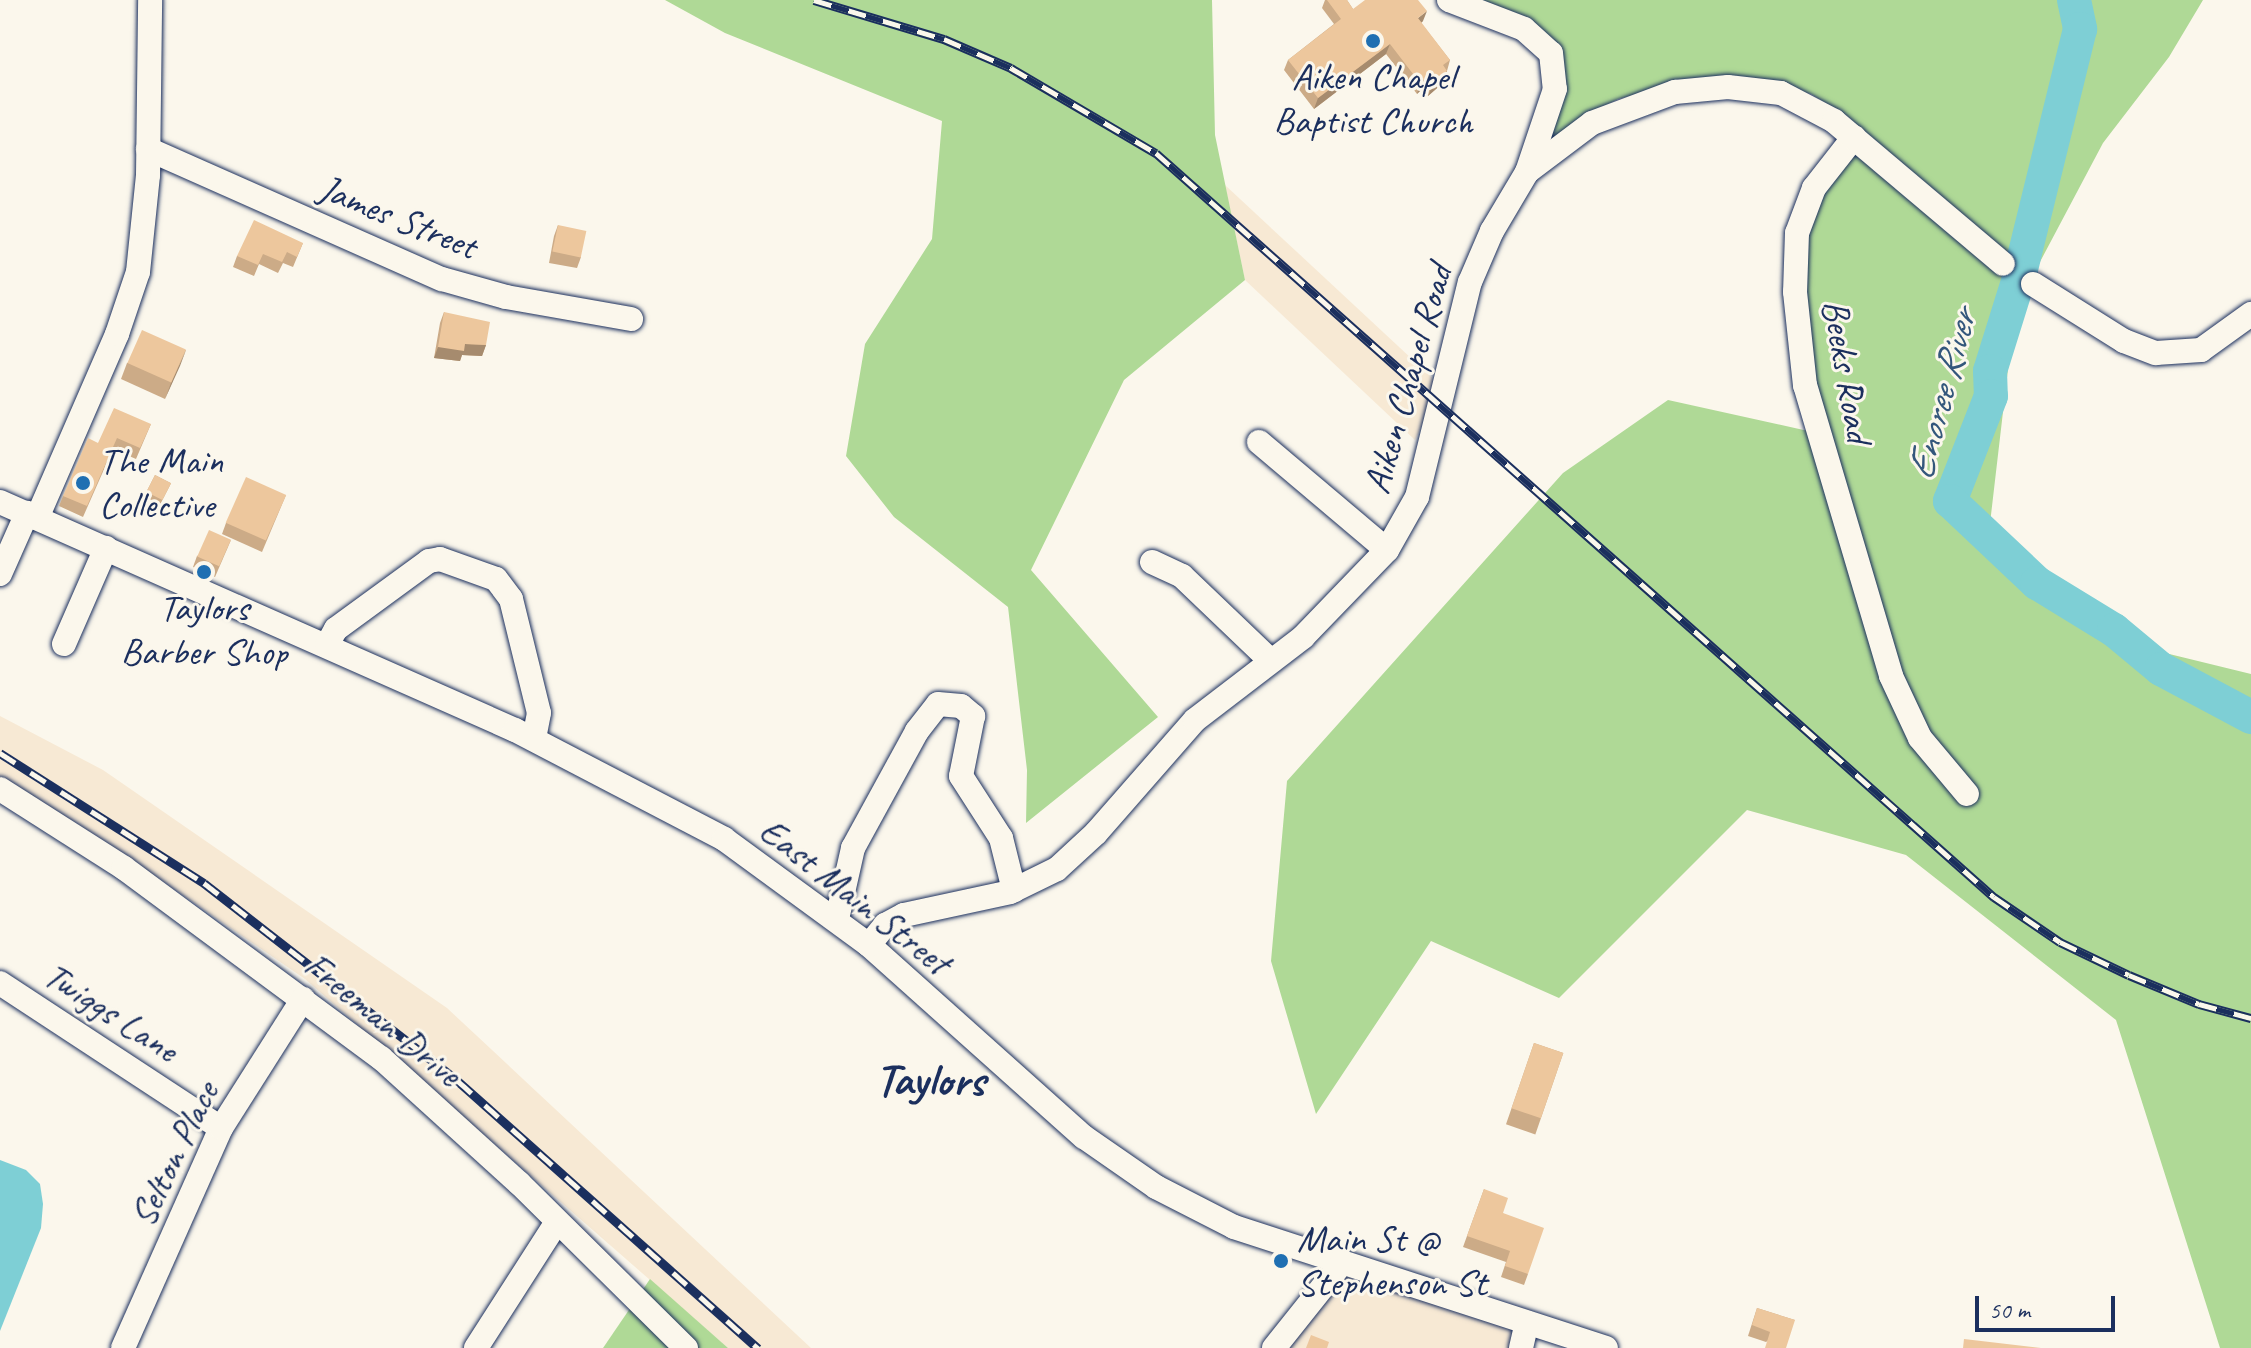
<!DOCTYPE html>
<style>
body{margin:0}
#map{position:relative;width:2251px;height:1348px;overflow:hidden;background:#fbf7ec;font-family:Caveat,sans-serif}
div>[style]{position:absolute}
.built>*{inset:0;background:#f7e9d4}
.green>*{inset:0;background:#afd996}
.water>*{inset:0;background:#7ecfd5}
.river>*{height:34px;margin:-17px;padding:0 17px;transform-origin:17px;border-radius:17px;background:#7ecfd5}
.roads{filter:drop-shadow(0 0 2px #1b2f5e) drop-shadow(0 0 2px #1b2f5e)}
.minor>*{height:24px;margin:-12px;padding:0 12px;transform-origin:12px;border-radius:12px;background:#fbf7ec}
.rail>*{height:9px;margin-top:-4.5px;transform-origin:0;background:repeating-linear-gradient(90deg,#fbf7ec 0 18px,#1b2f5e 0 36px);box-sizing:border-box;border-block:2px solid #1b2f5e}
.wall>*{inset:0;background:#ccab87;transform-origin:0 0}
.shaded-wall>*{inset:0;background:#a68b6e}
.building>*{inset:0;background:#edc79d;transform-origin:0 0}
.dots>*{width:22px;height:22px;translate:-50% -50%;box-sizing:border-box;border:4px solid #fbf7ec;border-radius:50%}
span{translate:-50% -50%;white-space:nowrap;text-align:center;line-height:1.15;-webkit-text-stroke:6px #fbf7ec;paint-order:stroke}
.poi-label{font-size:38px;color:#1b2f5e}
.left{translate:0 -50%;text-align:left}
.street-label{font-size:38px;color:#1b2f5e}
.water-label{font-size:40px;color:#34577c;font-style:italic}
.district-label{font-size:46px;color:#1b2f5e;font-weight:700}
.scale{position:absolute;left:1975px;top:1296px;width:140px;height:36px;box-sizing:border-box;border:4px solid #1b2f5e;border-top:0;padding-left:10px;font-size:24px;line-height:28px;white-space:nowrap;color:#1b2f5e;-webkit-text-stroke:6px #fbf7ec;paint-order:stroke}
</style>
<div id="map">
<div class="built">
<i style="clip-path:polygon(1225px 185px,1441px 386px,1415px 440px,1245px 280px)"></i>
<i style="clip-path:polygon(0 716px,103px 770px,447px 1008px,811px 1348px,728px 1348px,305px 979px,117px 850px,0 787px)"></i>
<i style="clip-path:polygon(1341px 1264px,1527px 1323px,1519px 1348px,1274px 1348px)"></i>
</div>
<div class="green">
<i style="clip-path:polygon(665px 0,1212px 0,1215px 135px,1245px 280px,1124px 380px,1031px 570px,1158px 717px,1026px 823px,1027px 770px,1008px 607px,894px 517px,846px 456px,865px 344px,932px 239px,942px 121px,725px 33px)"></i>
<i style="clip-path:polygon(1463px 0,2203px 0,2169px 57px,2103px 143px,2015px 309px,1989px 532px,2157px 651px,2251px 674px,2251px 1348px,2220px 1348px,2116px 1020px,1906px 855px,1747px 810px,1559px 998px,1431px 941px,1316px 1114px,1271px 961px,1287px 781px,1563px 473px,1668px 400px,1817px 433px,1801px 258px,1851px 119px,1811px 94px,1754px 78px,1698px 79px,1618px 99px,1575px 121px,1544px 146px,1563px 56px)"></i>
<i style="clip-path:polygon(650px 1279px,728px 1348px,603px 1348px)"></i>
</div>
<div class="water">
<i style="clip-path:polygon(0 1160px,26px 1170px,40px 1184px,43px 1204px,41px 1228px,0 1331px)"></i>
</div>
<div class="river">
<i style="left:2074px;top:0;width:30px;rotate:78deg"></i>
<i style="left:2080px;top:29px;width:256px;rotate:103.8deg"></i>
<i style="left:2019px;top:278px;width:97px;rotate:107.3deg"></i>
<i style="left:1990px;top:371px;width:25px;rotate:88deg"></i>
<i style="left:1991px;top:396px;width:113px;rotate:111.3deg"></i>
<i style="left:1950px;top:501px;width:120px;rotate:43.3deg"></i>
<i style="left:2037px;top:583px;width:90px;rotate:31.4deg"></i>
<i style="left:2114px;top:630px;width:61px;rotate:39.7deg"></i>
<i style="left:2161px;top:669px;width:102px;rotate:28.1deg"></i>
</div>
<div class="roads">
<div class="minor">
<i style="left:1449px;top:0;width:80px;rotate:21.1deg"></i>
<i style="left:1524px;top:29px;width:36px;rotate:42deg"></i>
<i style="left:1551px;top:53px;width:36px;rotate:84deg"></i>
<i style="left:1555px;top:89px;width:88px;rotate:108.6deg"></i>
<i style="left:1854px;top:137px;width:65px;rotate:128.1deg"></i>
<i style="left:1814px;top:188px;width:48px;rotate:110.7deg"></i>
<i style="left:1797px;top:233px;width:59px;rotate:91.9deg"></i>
<i style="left:1795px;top:292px;width:94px;rotate:83.9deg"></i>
<i style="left:1805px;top:385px;width:303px;rotate:73.5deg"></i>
<i style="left:1891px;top:676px;width:68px;rotate:64.9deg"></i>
<i style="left:1920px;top:738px;width:73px;rotate:50deg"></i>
<i style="left:148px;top:149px;width:321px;rotate:23.9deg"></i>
<i style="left:442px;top:279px;width:66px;rotate:15.7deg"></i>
<i style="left:506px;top:297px;width:127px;rotate:10deg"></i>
<i style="left:2033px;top:284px;width:107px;rotate:32.1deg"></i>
<i style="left:2124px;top:341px;width:34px;rotate:21deg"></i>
<i style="left:2156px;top:353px;width:45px;rotate:-3.8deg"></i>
<i style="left:2201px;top:350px;width:62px;rotate:-35.8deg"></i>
<i style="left:1259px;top:442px;width:167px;rotate:40.2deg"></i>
<i style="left:0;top:502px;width:563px;rotate:23.88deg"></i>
<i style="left:515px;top:730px;width:236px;rotate:27.5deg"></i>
<i style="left:724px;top:839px;width:180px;rotate:36.2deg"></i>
<i style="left:869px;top:945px;width:288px;rotate:41.8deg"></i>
<i style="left:1084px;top:1137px;width:88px;rotate:34.8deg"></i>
<i style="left:1156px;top:1187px;width:88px;rotate:27.1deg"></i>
<i style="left:1234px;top:1227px;width:391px;rotate:18deg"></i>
<i style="left:37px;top:518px;width:201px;rotate:-66.5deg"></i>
<i style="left:117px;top:334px;width:65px;rotate:-71.3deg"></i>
<i style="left:138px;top:272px;width:98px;rotate:-84.1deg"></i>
<i style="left:148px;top:175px;width:175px;rotate:-89.3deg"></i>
<i style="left:1152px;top:562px;width:33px;rotate:25deg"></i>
<i style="left:1182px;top:576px;width:123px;rotate:43.7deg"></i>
<i style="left:0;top:574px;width:67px;rotate:-66.1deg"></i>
<i style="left:64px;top:644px;width:105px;rotate:-66.4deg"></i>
<i style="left:327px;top:645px;width:18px;rotate:-61deg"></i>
<i style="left:336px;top:629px;width:115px;rotate:-36.2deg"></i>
<i style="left:429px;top:561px;width:11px;rotate:-10deg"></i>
<i style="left:440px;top:559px;width:59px;rotate:19.7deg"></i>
<i style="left:496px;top:579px;width:25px;rotate:53deg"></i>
<i style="left:511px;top:599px;width:117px;rotate:76.2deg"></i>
<i style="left:539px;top:713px;width:26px;rotate:101deg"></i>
<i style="left:0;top:789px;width:147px;rotate:32.5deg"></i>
<i style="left:124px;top:868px;width:320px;rotate:36.5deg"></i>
<i style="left:381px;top:1058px;width:186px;rotate:42.2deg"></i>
<i style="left:519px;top:1183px;width:235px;rotate:44.7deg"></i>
<i style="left:837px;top:919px;width:73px;rotate:-77.3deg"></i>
<i style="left:853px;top:848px;width:133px;rotate:-61.3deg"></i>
<i style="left:917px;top:731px;width:34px;rotate:-52deg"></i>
<i style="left:938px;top:704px;width:23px;rotate:5deg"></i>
<i style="left:961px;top:706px;width:16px;rotate:40deg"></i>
<i style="left:973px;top:716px;width:61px;rotate:101.3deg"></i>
<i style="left:961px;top:776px;width:74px;rotate:57.2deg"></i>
<i style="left:1001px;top:838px;width:54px;rotate:76deg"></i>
<i style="left:869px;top:945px;width:26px;rotate:-51deg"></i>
<i style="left:885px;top:925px;width:21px;rotate:-28deg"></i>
<i style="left:904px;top:915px;width:108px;rotate:-12.2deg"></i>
<i style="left:1010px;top:892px;width:52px;rotate:-26.1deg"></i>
<i style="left:1057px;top:869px;width:53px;rotate:-42.7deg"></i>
<i style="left:1096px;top:833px;width:150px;rotate:-48.8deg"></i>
<i style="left:1195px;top:720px;width:136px;rotate:-37.5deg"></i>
<i style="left:1303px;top:637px;width:121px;rotate:-46deg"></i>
<i style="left:1387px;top:550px;width:61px;rotate:-60.5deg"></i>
<i style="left:1417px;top:497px;width:221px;rotate:-76.2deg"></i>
<i style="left:1470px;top:282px;width:56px;rotate:-66.7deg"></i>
<i style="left:1492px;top:231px;width:69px;rotate:-59.3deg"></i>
<i style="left:1527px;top:172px;width:81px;rotate:-37deg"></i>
<i style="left:1592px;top:123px;width:89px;rotate:-20.5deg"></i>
<i style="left:1675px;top:92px;width:53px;rotate:-5.4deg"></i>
<i style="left:1728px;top:87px;width:53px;rotate:6.5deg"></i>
<i style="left:1781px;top:93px;width:60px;rotate:27.8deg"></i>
<i style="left:1834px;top:121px;width:221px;rotate:40.2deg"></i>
<i style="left:0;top:983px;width:264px;rotate:33.3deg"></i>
<i style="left:123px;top:1348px;width:241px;rotate:-66deg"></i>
<i style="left:221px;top:1128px;width:153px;rotate:-57.6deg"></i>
<i style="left:476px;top:1348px;width:150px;rotate:-57.3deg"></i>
<i style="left:1274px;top:1348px;width:107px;rotate:-51.4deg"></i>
<i style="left:1521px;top:1348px;width:26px;rotate:-77deg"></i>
</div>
</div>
<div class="rail">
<i style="left:814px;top:0;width:136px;rotate:16.7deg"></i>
<i style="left:944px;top:39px;width:73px;rotate:23.4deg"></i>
<i style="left:1011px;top:68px;width:168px;rotate:30.4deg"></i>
<i style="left:1156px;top:153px;width:1121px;rotate:41.6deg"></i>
<i style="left:1994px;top:897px;width:80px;rotate:34.3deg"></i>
<i style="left:2060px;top:942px;width:76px;rotate:25.6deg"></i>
<i style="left:2129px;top:975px;width:76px;rotate:22.5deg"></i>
<i style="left:2199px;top:1004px;width:54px;rotate:15.1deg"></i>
<i style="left:0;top:753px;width:242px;rotate:32.5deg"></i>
<i style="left:204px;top:883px;width:322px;rotate:37.9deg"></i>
<i style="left:458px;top:1081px;width:402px;rotate:41.7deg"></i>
</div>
<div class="wall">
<i style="clip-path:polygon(1325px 0,1347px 0,1353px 9px,1423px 21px,1421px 23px,1450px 60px,1444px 82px,1428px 96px,1422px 89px,1417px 94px,1386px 54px,1314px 109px,1284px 70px,1288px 60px,1334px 24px,1322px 8px)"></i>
<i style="clip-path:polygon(558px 225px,581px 257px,577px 268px,549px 263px,554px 236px)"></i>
<i style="clip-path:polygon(303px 243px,293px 267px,283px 263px,278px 273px,259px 264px,254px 276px,233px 267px,237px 256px)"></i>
<i style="clip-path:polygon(444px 312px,486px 345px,482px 356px,462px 355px,460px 361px,434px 358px,440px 323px)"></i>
<i style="clip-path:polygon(186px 350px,165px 399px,121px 379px,127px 363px)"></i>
<i style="clip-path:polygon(151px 424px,136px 459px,113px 449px,83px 517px,59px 506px,63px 496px,98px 443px)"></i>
<i style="left:155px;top:475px;width:18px;height:24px;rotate:27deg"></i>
<i style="clip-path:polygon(286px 495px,262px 552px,222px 534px,226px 523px)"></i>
<i style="clip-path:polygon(231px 540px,215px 577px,193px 567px,197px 556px)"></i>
<i style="left:1534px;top:1043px;width:31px;height:86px;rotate:19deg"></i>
<i style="clip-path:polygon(1484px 1189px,1503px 1213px,1528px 1274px,1524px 1285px,1501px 1277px,1506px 1262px,1463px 1247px)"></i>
<i style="clip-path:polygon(1757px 1308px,1795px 1320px,1766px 1342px,1748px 1336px)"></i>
</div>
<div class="shaded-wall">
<i style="clip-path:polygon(1427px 11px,1423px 21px,1414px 29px,1418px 18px)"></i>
<i style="clip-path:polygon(1390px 44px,1386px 54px,1314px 109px,1318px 98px)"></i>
<i style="clip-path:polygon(1447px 71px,1444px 82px,1428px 96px,1432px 86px)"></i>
<i style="clip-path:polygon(1426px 78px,1422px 89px,1417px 94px,1420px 83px)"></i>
<i style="clip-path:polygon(465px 344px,486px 345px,482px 356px,462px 355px,460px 361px,434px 358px,438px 347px)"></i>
<i style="clip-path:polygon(186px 350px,180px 366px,165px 399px,171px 383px)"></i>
</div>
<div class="building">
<i style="clip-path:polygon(1327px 0,1347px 0,1353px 9px,1365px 0,1418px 0,1427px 11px,1418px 18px,1450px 60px,1443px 65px,1447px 71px,1432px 86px,1426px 78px,1420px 83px,1390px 44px,1318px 98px,1288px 60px,1341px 19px)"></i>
<i style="clip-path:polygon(254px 220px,303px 243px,297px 257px,287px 252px,282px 262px,263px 254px,258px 265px,237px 256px)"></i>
<i style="left:558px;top:225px;width:29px;height:27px;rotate:12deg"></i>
<i style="clip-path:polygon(444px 312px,490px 322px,486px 345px,465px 344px,464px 351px,438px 347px)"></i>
<i style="left:142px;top:330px;width:48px;height:36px;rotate:24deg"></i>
<i style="clip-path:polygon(114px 408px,151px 424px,140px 448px,117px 438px,87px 506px,63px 496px,88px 438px,98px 443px)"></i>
<i style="left:155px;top:475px;width:18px;height:19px;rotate:27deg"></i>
<i style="left:246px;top:477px;width:44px;height:50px;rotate:24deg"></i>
<i style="left:209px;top:530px;width:24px;height:29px;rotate:24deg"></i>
<i style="left:1534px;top:1043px;width:31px;height:69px;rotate:19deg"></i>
<i style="clip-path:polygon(1484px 1189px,1508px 1198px,1503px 1213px,1544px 1228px,1528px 1274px,1505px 1266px,1510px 1251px,1467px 1236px)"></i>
<i style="clip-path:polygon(1757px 1308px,1795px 1320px,1786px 1348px,1765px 1348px,1770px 1332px,1752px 1325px)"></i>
<i style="clip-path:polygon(1311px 1335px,1329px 1342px,1327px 1348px,1306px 1348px)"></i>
<i style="clip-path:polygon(1964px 1339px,2041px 1348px,1963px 1348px)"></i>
</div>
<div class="dots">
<i style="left:1373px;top:41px;background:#1f6fb2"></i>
<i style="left:83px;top:483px;background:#1f6fb2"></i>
<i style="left:204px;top:572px;background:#1f6fb2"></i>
<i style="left:1281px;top:1261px;background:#1f6fb2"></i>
</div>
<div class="poi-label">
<span style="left:1373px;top:99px">Aiken Chapel<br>Baptist Church</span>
<span class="left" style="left:99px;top:483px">The Main<br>Collective</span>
<span style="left:204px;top:630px">Taylors<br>Barber Shop</span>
<span class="left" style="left:1297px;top:1261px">Main St @<br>Stephenson St</span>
</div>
<div class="street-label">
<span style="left:398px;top:217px;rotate:22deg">James Street</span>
<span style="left:1847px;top:371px;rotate:80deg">Beeks Road</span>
<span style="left:1408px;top:379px;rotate:-74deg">Aiken Chapel Road</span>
<span style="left:855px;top:896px;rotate:38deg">East Main Street</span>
<span style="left:111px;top:1012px;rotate:33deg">Twiggs Lane</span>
<span style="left:383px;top:1019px;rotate:39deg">Freeman Drive</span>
<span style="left:174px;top:1154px;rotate:-64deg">Selton Place</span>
</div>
<div class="water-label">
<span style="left:1941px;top:395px;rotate:-75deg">Enoree River</span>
</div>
<div class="district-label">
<span style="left:930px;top:1080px">Taylors</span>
</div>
<div class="scale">50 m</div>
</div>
